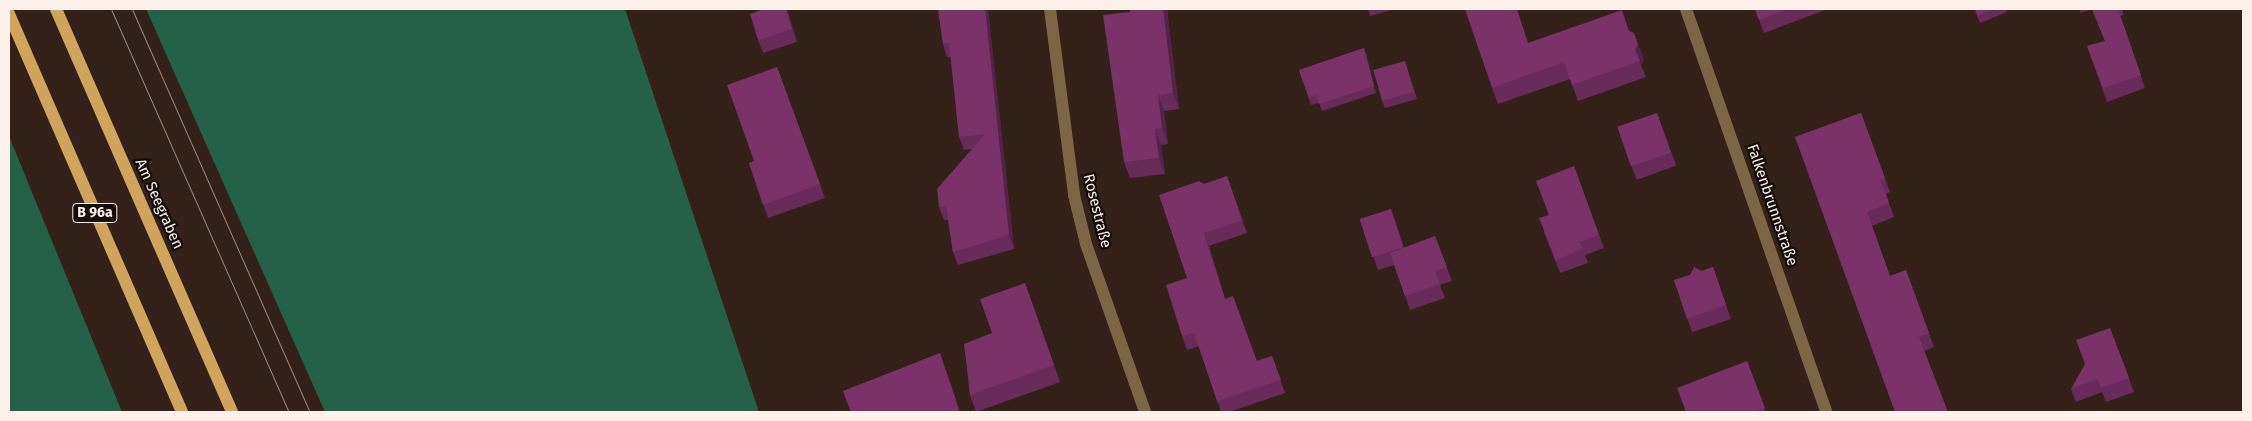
<!DOCTYPE html>
<meta charset="utf-8">
<style>
body{margin:0}
#map{position:relative;width:2252px;height:421px;overflow:hidden;background:#342119;font-family:"Fira Sans",sans-serif}
div>[style]{position:absolute}
.forest>*{inset:0;background:#256048}
.minor>*{height:12px;margin:-6px;padding:0 6px;transform-origin:6px;border-radius:6px;background:#7b6645}
.primary>*{height:12px;margin:-6px;padding:0 6px;transform-origin:6px;border-radius:6px;background:#d1a45e}
.tram>*{height:1px;margin:-0.5px;padding:0 0.5px;transform-origin:0.5px;border-radius:0.5px;background:#998982}
.wall>*{inset:0;background:#692b59;transform-origin:0 0}
.shaded-wall>*{inset:0;background:#552349}
.building>*{inset:0;background:#7a3268;transform-origin:0 0}
span{translate:-50% -50%;white-space:nowrap;text-align:center;line-height:1.15;-webkit-text-stroke:4.5px #150d0a;paint-order:stroke}
.shield-label span{padding:1px 4px;background:#150d0a;border:1px solid;border-radius:4px;-webkit-text-stroke-width:0}
.shield-label{font-size:14px;color:#fef1eb;font-weight:700}
.street-label{font-size:15px;color:#fef1eb}
.frame{position:absolute;inset:0;border:10px solid #fef1eb;pointer-events:none}
</style>
<div id="map">
<div class="forest">
<i style="clip-path:polygon(146px 9px,625px 9px,759px 412px,325px 412px)"></i>
<i style="clip-path:polygon(9px 136px,122px 412px,9px 412px)"></i>
</div>
<div class="minor">
<i style="left:1050px;top:9px;width:188px;rotate:82.6deg"></i>
<i style="left:1074px;top:195px;width:50px;rotate:76.2deg"></i>
<i style="left:1086px;top:244px;width:178px;rotate:70.6deg"></i>
<i style="left:1686px;top:9px;width:427px;rotate:70.8deg"></i>
</div>
<div class="primary">
<i style="left:56px;top:9px;width:440px;rotate:66.4deg"></i>
<i style="left:9px;top:14px;width:434px;rotate:66.5deg"></i>
</div>
<div class="tram">
<i style="left:111px;top:9px;width:441px;rotate:66.2deg"></i>
<i style="left:132px;top:9px;width:441px;rotate:66.2deg"></i>
</div>
<div class="wall">
<i style="clip-path:polygon(760px 9px,787px 9px,797px 42px,763px 53px,758px 40px)"></i>
<i style="clip-path:polygon(938px 9px,988px 9px,1014px 249px,958px 265px,953px 252px,948px 220px,944px 220px,939px 207px,972px 149px,964px 150px,959px 137px,951px 57px,947px 57px,943px 44px)"></i>
<i style="clip-path:polygon(1130px 9px,1167px 9px,1179px 109px,1164px 111px,1168px 144px,1161px 145px,1165px 174px,1130px 178px,1124px 162px)"></i>
<i style="clip-path:polygon(1368px 9px,1395px 9px,1370px 16px)"></i>
<i style="clip-path:polygon(1755px 9px,1824px 9px,1825px 10px,1764px 33px)"></i>
<i style="clip-path:polygon(1974px 9px,2006px 9px,2007px 12px,1980px 23px)"></i>
<i style="clip-path:polygon(2079px 9px,2122px 9px,2124px 15px,2120px 16px,2145px 88px,2107px 102px,2087px 46px,2105px 41px,2092px 9px,2081px 13px)"></i>
<i style="clip-path:polygon(1629px 31px,1640px 49px,1644px 60px,1641px 65px,1646px 77px,1578px 101px,1570px 79px,1498px 104px,1492px 88px,1529px 43px)"></i>
<i style="clip-path:polygon(1364px 48px,1376px 93px,1322px 111px,1319px 103px,1311px 105px,1299px 70px)"></i>
<i style="clip-path:polygon(1405px 61px,1417px 99px,1385px 108px,1382px 101px)"></i>
<i style="clip-path:polygon(777px 67px,825px 198px,768px 218px,749px 163px,754px 161px)"></i>
<i style="left:1657px;top:113px;width:56px;height:42px;rotate:70deg"></i>
<i style="clip-path:polygon(1861px 113px,1890px 192px,1886px 194px,1894px 217px,1872px 226px,1890px 276px,1906px 270px,1934px 347px,1924px 351px,1795px 137px)"></i>
<i style="clip-path:polygon(1574px 166px,1604px 248px,1585px 255px,1588px 263px,1560px 273px,1544px 232px,1548px 215px)"></i>
<i style="clip-path:polygon(1227px 176px,1247px 233px,1209px 246px,1225px 299px,1257px 361px,1272px 356px,1285px 393px,1229px 412px,1221px 412px,1199px 346px,1187px 350px,1182px 336px,1187px 278px,1204px 184px)"></i>
<i style="clip-path:polygon(1391px 209px,1404px 248px,1435px 236px,1452px 281px,1440px 285px,1445px 298px,1410px 310px,1394px 265px,1378px 270px,1360px 219px)"></i>
<i style="left:1713px;top:267px;width:55px;height:41px;rotate:71deg"></i>
<i style="clip-path:polygon(1025px 283px,1060px 382px,976px 412px,970px 395px,992px 333px)"></i>
<i style="clip-path:polygon(2110px 328px,2134px 392px,2106px 402px,2102px 392px,2076px 402px,2071px 389px)"></i>
<i style="clip-path:polygon(1747px 361px,1766px 412px,1686px 412px)"></i>
<i style="clip-path:polygon(946px 370px,960px 412px,851px 412px,843px 391px)"></i>
</div>
<div class="shaded-wall">
<i style="clip-path:polygon(786px 9px,787px 9px,797px 42px,792px 29px)"></i>
<i style="clip-path:polygon(985px 9px,988px 9px,1014px 249px,1009px 235px)"></i>
<i style="clip-path:polygon(1163px 9px,1167px 9px,1179px 109px,1173px 93px)"></i>
<i style="clip-path:polygon(1634px 33px,1644px 60px,1641px 65px,1635px 50px)"></i>
<i style="clip-path:polygon(1364px 48px,1367px 56px,1376px 93px,1374px 86px)"></i>
<i style="clip-path:polygon(1158px 95px,1164px 111px,1168px 144px,1162px 128px)"></i>
<i style="clip-path:polygon(1155px 129px,1161px 145px,1165px 174px,1159px 158px)"></i>
<i style="clip-path:polygon(1204px 233px,1209px 246px,1229px 312px,1225px 299px)"></i>
</div>
<div class="building">
<i style="clip-path:polygon(760px 9px,786px 9px,792px 29px,758px 40px,750px 14px,761px 10px)"></i>
<i style="clip-path:polygon(938px 9px,985px 9px,1009px 235px,953px 252px,946px 206px,939px 207px,937px 189px,985px 134px,959px 137px,949px 43px,943px 44px)"></i>
<i style="clip-path:polygon(1130px 9px,1163px 9px,1173px 93px,1158px 95px,1162px 128px,1155px 129px,1159px 158px,1124px 162px,1103px 15px,1130px 12px)"></i>
<i style="clip-path:polygon(1465px 9px,1517px 9px,1528px 43px,1622px 10px,1629px 31px,1634px 33px,1638px 44px,1635px 50px,1640px 61px,1572px 85px,1564px 62px,1492px 88px)"></i>
<i style="clip-path:polygon(1755px 9px,1788px 9px,1759px 20px)"></i>
<i style="clip-path:polygon(1975px 9px,1994px 9px,1978px 16px)"></i>
<i style="clip-path:polygon(2092px 9px,2118px 9px,2141px 75px,2103px 88px,2087px 46px,2105px 41px)"></i>
<i style="clip-path:polygon(1364px 48px,1374px 86px,1319px 104px,1316px 95px,1309px 98px,1299px 70px)"></i>
<i style="left:1405px;top:61px;width:32px;height:33px;rotate:74deg"></i>
<i style="clip-path:polygon(777px 67px,820px 184px,763px 205px,749px 163px,754px 161px,727px 85px)"></i>
<i style="left:1657px;top:113px;width:42px;height:42px;rotate:71deg"></i>
<i style="clip-path:polygon(1861px 113px,1885px 178px,1880px 180px,1889px 203px,1867px 212px,1890px 276px,1906px 270px,1929px 333px,1919px 337px,1948px 412px,1895px 412px,1795px 137px)"></i>
<i style="clip-path:polygon(1574px 166px,1599px 235px,1580px 242px,1583px 249px,1556px 260px,1539px 218px,1549px 215px,1536px 181px)"></i>
<i style="clip-path:polygon(1227px 176px,1242px 220px,1204px 233px,1225px 299px,1233px 296px,1257px 361px,1272px 356px,1281px 380px,1217px 401px,1194px 333px,1182px 336px,1166px 285px,1187px 278px,1159px 195px,1199px 181px,1204px 184px)"></i>
<i style="left:1391px;top:209px;width:40px;height:33px;rotate:72deg"></i>
<i style="clip-path:polygon(1435px 236px,1447px 267px,1435px 271px,1440px 284px,1405px 296px,1390px 253px)"></i>
<i style="clip-path:polygon(1694px 267px,1702px 271px,1713px 267px,1726px 305px,1687px 319px,1674px 280px,1690px 275px)"></i>
<i style="clip-path:polygon(1025px 283px,1054px 365px,970px 395px,964px 344px,992px 333px,980px 299px)"></i>
<i style="clip-path:polygon(2110px 328px,2129px 378px,2101px 388px,2098px 379px,2071px 389px,2085px 364px,2076px 340px)"></i>
<i style="clip-path:polygon(940px 353px,959px 410px,953px 412px,851px 412px,843px 391px)"></i>
<i style="clip-path:polygon(1747px 361px,1765px 408px,1753px 412px,1686px 412px,1677px 388px)"></i>
</div>
<div class="shield-label">
<span style="left:95px;top:213px">B 96a</span>
</div>
<div class="street-label">
<span style="left:159px;top:204px;rotate:66deg">Am Seegraben</span>
<span style="left:1772px;top:205px;rotate:71deg">Falkenbrunnstraße</span>
<span style="left:1097px;top:211px;rotate:76deg">Rosestraße</span>
</div>
<div class="frame"></div>
</div>
